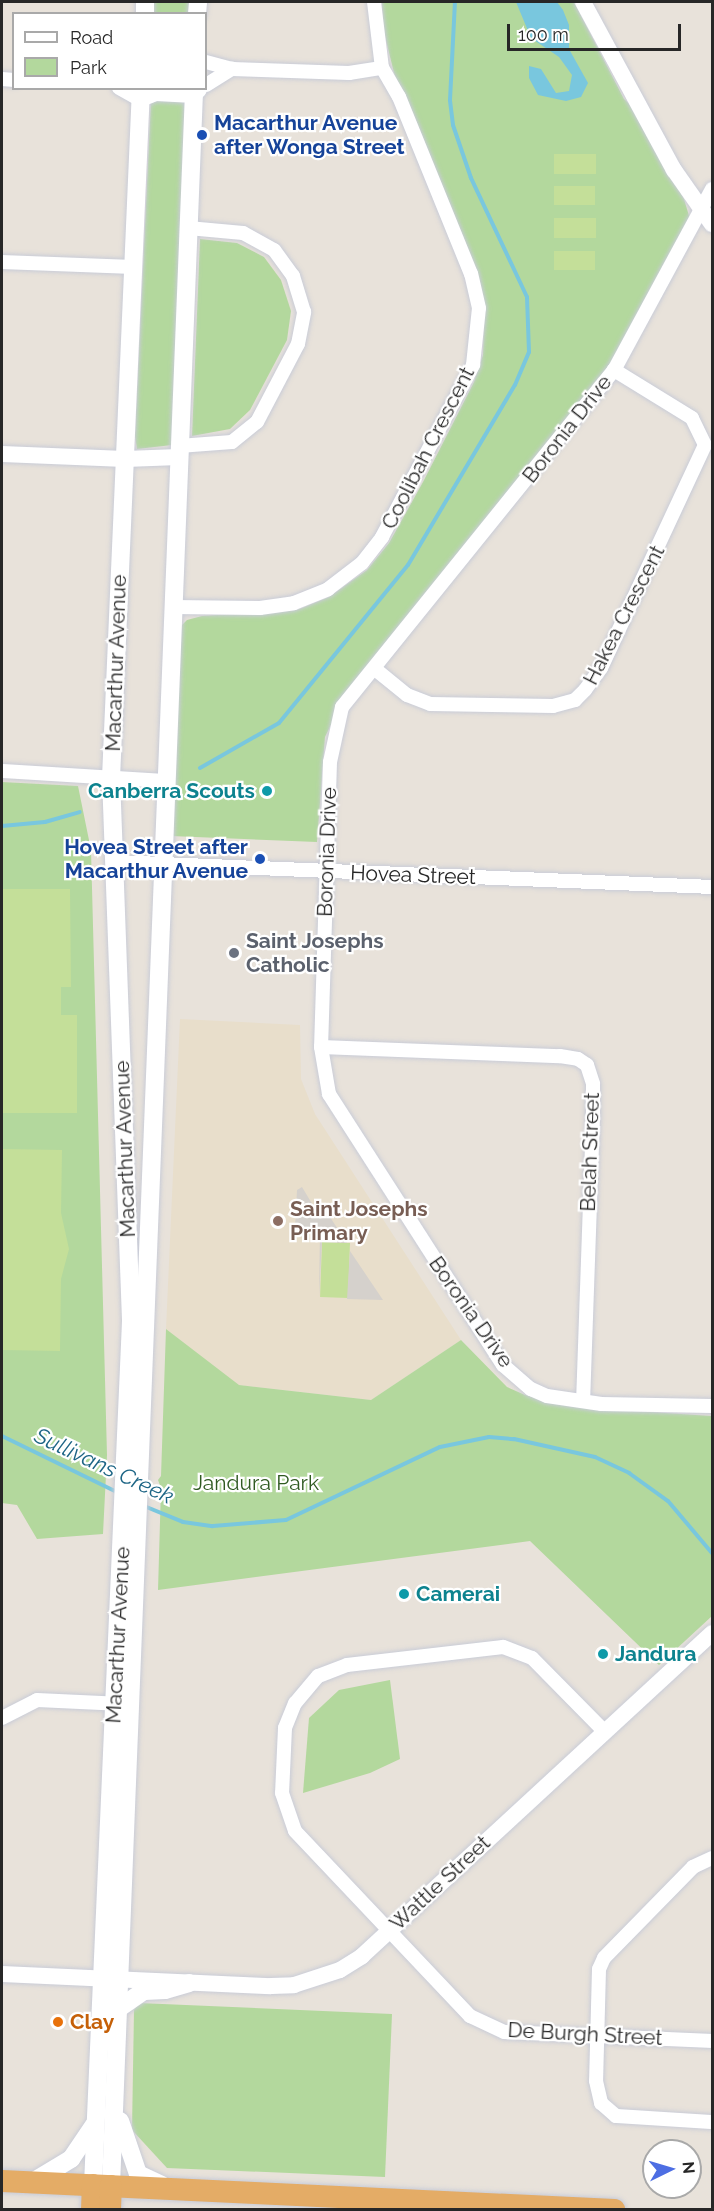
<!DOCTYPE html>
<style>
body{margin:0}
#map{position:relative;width:714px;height:2211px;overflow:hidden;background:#e8e2da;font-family:Raleway,sans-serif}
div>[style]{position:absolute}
.education>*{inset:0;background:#e8decb}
.green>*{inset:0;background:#b3d89d;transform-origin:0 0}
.pitch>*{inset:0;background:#c4df99;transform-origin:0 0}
.plaza>*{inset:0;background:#d5d1cc}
.water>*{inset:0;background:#79c7de}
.stream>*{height:4px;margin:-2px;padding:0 2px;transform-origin:2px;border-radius:2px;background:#79c7de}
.roads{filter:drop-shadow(0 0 2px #c9ccd7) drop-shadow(0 0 2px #c9ccd7)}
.minor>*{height:14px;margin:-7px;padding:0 7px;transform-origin:7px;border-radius:7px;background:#fff}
.tertiary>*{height:16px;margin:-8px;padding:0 8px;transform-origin:8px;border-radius:8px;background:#fff}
.secondary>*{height:18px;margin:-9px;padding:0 9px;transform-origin:9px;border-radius:9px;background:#fff}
.trunk>*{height:22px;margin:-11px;padding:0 11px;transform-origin:11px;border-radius:11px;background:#e4ac66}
.tram>*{height:1.5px;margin:-0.75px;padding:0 0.75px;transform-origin:0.75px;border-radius:0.75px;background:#9ea1af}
.dots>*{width:16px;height:16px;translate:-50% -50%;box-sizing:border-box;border:3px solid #fff;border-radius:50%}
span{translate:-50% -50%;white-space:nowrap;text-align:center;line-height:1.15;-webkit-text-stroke:4.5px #fff;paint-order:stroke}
.transit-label{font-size:21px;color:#164399;font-weight:700}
.left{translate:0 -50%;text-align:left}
.right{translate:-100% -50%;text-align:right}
.street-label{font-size:21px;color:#272727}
.culture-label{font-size:21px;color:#0d838f;font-weight:700}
.worship-label{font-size:21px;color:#5b616d;font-weight:700}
.education-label{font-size:21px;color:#785e54;font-weight:700}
.park-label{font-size:21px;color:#2f5a21}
.food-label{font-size:21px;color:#c56008;font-weight:700}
.water-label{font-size:22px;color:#1d6585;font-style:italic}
.frame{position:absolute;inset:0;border:3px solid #272727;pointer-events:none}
.legend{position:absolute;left:12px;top:12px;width:195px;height:78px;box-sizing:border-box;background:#fff;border:2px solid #a9a9a9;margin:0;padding:8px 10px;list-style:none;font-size:18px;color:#272727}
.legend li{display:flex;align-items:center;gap:12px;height:30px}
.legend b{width:30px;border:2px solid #a9a9a9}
.north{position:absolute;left:642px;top:2139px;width:60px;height:60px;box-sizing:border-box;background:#fff;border:2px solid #a9a9a9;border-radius:50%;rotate:85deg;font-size:16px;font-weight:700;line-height:24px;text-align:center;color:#272727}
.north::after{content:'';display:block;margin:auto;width:21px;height:27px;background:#4d6ee3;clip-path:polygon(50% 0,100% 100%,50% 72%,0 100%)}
.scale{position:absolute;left:507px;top:24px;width:174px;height:27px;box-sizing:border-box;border:3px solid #272727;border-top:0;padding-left:8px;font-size:18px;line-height:21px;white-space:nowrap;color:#272727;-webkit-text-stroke:4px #fff;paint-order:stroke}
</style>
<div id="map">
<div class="education">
<i style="clip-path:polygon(180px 1019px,300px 1025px,301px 1079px,315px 1114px,461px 1340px,371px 1400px,238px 1385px,166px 1329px)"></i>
</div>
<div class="green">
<i style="left:154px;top:2px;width:37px;height:12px"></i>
<i style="clip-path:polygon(382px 2px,574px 2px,624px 99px,638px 112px,684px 199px,690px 219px,626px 346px,340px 706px,325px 737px,317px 842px,171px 836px,181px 626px,187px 620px,202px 616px,297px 610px,329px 597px,367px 570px,389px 543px,423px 482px,474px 382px,483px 355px,484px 316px,394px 73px,383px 28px)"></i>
<i style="clip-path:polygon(151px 100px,186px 101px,172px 445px,137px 449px,135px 436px)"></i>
<i style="clip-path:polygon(200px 239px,237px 243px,264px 257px,281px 280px,291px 311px,287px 340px,250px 410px,230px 429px,192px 436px)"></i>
<i style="clip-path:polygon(2px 782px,78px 786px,91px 850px,107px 1455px,103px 1534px,37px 1539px,17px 1505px,2px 1503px)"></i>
<i style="clip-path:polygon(166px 1329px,239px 1385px,371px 1400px,461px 1340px,507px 1387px,525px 1395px,573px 1407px,712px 1416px,712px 1616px,659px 1665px,530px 1541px,158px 1590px,161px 1488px,158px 1480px,161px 1476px)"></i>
<i style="clip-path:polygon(390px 1680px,400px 1759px,370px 1773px,303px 1793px,309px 1718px,339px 1690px)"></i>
<i style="clip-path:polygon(139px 2003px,392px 2014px,385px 2177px,167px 2168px,132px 2130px,134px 2010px)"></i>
</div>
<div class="pitch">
<i style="left:554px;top:154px;width:42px;height:20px"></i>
<i style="left:554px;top:186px;width:41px;height:19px"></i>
<i style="left:554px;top:218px;width:42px;height:20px"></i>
<i style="left:554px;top:251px;width:41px;height:19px"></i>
<i style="clip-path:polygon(2px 889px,70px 889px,71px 987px,61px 987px,61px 1015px,77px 1015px,77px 1113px,2px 1113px)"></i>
<i style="clip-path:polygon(2px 1149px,62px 1150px,61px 1213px,69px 1249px,61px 1279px,60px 1351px,2px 1350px)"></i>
<i style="left:322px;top:1242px;width:28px;height:55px;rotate:2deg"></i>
</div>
<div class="plaza">
<i style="clip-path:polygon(302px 1187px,314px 1207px,327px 1204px,331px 1211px,328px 1214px,347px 1243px,322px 1242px,319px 1297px,320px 1229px,295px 1227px,297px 1190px)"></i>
<i style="clip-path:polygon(350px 1250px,350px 1251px,383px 1300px,347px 1299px)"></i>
</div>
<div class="water">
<i style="clip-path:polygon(516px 2px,557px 2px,563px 10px,569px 25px,569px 49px,588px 83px,581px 97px,566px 101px,538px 95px,529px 78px,529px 66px,541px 69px,556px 93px,569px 91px,572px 75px,559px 57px,531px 38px)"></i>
</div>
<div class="stream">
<i style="left:200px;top:768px;width:91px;rotate:-29.7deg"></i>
<i style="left:279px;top:723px;width:204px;rotate:-50.8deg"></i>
<i style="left:408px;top:565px;width:209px;rotate:-59.3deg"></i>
<i style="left:515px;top:385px;width:36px;rotate:-67deg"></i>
<i style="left:529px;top:352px;width:55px;rotate:-92.1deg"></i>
<i style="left:527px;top:297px;width:132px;rotate:-115.2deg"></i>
<i style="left:471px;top:178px;width:56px;rotate:-108.8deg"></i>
<i style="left:453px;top:125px;width:25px;rotate:-97deg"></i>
<i style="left:450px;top:100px;width:98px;rotate:-87.1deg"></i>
<i style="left:2px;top:826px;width:43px;rotate:-5.3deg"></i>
<i style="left:45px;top:822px;width:36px;rotate:-16deg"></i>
<i style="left:2px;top:1436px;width:130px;rotate:26deg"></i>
<i style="left:144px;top:1506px;width:42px;rotate:22.3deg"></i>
<i style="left:183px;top:1522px;width:30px;rotate:8deg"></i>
<i style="left:213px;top:1526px;width:73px;rotate:-4.7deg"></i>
<i style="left:286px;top:1520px;width:170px;rotate:-25.4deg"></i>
<i style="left:440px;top:1447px;width:50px;rotate:-11.5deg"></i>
<i style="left:489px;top:1437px;width:25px;rotate:5deg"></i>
<i style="left:514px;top:1439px;width:83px;rotate:12.5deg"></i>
<i style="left:595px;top:1457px;width:38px;rotate:25deg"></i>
<i style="left:629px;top:1473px;width:48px;rotate:35.7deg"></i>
<i style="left:668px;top:1501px;width:68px;rotate:49.8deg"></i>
</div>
<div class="roads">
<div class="minor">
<i style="left:206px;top:62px;width:27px;rotate:15deg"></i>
<i style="left:232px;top:69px;width:117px;rotate:2deg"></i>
<i style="left:349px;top:73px;width:33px;rotate:-9deg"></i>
<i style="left:2px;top:79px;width:12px;rotate:5deg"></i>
<i style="left:206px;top:85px;width:31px;rotate:-32deg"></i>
<i style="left:119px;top:88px;width:25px;rotate:29deg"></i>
<i style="left:141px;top:100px;width:16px;rotate:-22deg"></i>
<i style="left:156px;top:94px;width:38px;rotate:3deg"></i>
<i style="left:194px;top:96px;width:8px;rotate:-45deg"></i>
<i style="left:712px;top:189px;width:206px;rotate:118.4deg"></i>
<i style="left:614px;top:370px;width:433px;rotate:128.9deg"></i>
<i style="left:342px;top:707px;width:56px;rotate:102.3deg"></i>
<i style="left:330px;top:762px;width:285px;rotate:91.8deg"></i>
<i style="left:321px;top:1047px;width:48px;rotate:80.3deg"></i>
<i style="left:329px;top:1094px;width:322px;rotate:57.3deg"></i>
<i style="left:503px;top:1365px;width:37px;rotate:41deg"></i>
<i style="left:531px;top:1389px;width:17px;rotate:24deg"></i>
<i style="left:547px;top:1396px;width:55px;rotate:8.4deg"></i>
<i style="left:601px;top:1404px;width:111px;rotate:1deg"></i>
<i style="left:2px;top:262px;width:131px;rotate:2.2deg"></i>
<i style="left:179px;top:446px;width:53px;rotate:-4.3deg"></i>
<i style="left:232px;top:442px;width:32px;rotate:-39deg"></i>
<i style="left:257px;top:422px;width:88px;rotate:-62.3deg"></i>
<i style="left:298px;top:344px;width:33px;rotate:-79deg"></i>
<i style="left:304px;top:312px;width:38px;rotate:-107deg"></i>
<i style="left:293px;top:276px;width:32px;rotate:-126deg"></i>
<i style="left:274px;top:250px;width:35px;rotate:-151deg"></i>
<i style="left:243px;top:233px;width:55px;rotate:-174.8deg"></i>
<i style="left:173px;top:607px;width:87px;rotate:0.7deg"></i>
<i style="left:260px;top:608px;width:34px;rotate:-8deg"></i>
<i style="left:294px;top:603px;width:37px;rotate:-22deg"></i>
<i style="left:328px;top:589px;width:43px;rotate:-37.4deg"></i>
<i style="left:362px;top:563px;width:33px;rotate:-52deg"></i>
<i style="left:382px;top:537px;width:195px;rotate:-62.1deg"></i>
<i style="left:473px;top:365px;width:57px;rotate:-84deg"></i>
<i style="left:479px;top:308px;width:35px;rotate:-103deg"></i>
<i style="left:471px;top:274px;width:191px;rotate:-112.1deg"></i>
<i style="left:399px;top:97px;width:34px;rotate:-120deg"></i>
<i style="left:382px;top:68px;width:66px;rotate:-96.9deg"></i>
<i style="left:375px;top:669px;width:41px;rotate:39.1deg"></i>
<i style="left:407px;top:695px;width:25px;rotate:21deg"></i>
<i style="left:430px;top:704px;width:123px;rotate:0.9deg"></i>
<i style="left:553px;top:706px;width:23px;rotate:-15deg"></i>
<i style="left:575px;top:700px;width:14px;rotate:-45deg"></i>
<i style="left:585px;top:690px;width:27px;rotate:-54deg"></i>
<i style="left:601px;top:668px;width:246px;rotate:-65deg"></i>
<i style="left:705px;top:445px;width:30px;rotate:-116deg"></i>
<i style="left:692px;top:418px;width:92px;rotate:-148.4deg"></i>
<i style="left:2px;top:771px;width:164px;rotate:3.5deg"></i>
<i style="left:114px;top:862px;width:599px;rotate:2.39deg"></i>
<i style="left:321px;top:1047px;width:239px;rotate:2.2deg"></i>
<i style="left:560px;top:1056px;width:18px;rotate:9deg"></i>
<i style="left:578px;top:1059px;width:11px;rotate:34deg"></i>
<i style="left:587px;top:1065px;width:20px;rotate:72deg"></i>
<i style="left:593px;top:1084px;width:33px;rotate:90deg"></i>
<i style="left:593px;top:1117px;width:284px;rotate:92deg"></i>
<i style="left:2px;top:1718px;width:39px;rotate:-27deg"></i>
<i style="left:37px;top:1700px;width:86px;rotate:2.7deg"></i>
<i style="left:605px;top:1732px;width:104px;rotate:-134.6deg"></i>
<i style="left:532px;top:1658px;width:31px;rotate:-159deg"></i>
<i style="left:503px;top:1647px;width:157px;rotate:173.4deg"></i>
<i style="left:347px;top:1665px;width:31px;rotate:159deg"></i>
<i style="left:318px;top:1676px;width:35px;rotate:130deg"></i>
<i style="left:295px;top:1703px;width:27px;rotate:112deg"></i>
<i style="left:285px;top:1728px;width:65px;rotate:92.6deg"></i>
<i style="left:282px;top:1793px;width:40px;rotate:71.1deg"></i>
<i style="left:295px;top:1831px;width:255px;rotate:46.6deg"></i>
<i style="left:470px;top:2016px;width:38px;rotate:25deg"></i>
<i style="left:505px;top:2032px;width:207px;rotate:2.5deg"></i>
<i style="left:712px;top:1858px;width:21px;rotate:155deg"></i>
<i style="left:693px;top:1867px;width:127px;rotate:134.4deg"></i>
<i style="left:604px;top:1958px;width:12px;rotate:114deg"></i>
<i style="left:599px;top:1969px;width:112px;rotate:91.5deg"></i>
<i style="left:596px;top:2081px;width:23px;rotate:77deg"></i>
<i style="left:601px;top:2103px;width:20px;rotate:41deg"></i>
<i style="left:616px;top:2116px;width:96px;rotate:3.6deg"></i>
</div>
<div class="tertiary">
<i style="left:583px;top:2px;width:191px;rotate:61.6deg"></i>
<i style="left:674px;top:170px;width:66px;rotate:54.9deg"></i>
<i style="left:2px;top:454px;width:123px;rotate:2.3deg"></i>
<i style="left:125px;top:459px;width:54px;rotate:-2.1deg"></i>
<i style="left:2px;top:1974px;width:269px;rotate:2.6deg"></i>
<i style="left:271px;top:1986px;width:23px;rotate:-2deg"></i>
<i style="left:294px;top:1985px;width:48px;rotate:-18.1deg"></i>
<i style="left:340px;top:1970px;width:26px;rotate:-32deg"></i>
<i style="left:362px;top:1956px;width:476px;rotate:-42.7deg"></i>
</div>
<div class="secondary">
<i style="left:145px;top:14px;width:12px;rotate:-90deg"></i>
<i style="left:197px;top:14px;width:12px;rotate:-85deg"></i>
<i style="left:118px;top:2009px;width:32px;rotate:-35deg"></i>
<i style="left:144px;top:1991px;width:21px;rotate:-3deg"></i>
<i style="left:165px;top:1990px;width:25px;rotate:-16deg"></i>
<i style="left:120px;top:2121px;width:56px;rotate:71.2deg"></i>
<i style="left:138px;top:2174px;width:26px;rotate:25deg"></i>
<i style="left:31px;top:2183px;width:47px;rotate:-31deg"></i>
<i style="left:71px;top:2159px;width:41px;rotate:-55.9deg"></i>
<i style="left:93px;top:2185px;width:866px;rotate:-87.48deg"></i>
<i style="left:131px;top:1320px;width:542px;rotate:-92.11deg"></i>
<i style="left:111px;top:778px;width:691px;rotate:-87.51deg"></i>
<i style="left:111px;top:2186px;width:2100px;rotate:-87.73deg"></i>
</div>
<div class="trunk">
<i style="left:2px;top:2181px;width:613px;rotate:2.71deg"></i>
<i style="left:92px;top:2210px;width:25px;rotate:-88deg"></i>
<i style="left:110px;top:2210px;width:24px;rotate:-88deg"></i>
</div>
</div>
<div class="tram">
<i style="left:2px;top:2209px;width:8px;rotate:7deg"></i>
</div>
<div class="dots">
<i style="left:202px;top:135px;background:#1a4fb4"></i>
<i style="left:267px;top:791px;background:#0f9aa8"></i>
<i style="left:260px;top:859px;background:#1a4fb4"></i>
<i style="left:234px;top:953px;background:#6b7280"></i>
<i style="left:278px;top:1221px;background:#8d6e63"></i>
<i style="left:404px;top:1594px;background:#0f9aa8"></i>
<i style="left:603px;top:1654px;background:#0f9aa8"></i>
<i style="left:58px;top:2022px;background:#e8710a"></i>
</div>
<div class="transit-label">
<span class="left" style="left:214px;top:135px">Macarthur Avenue<br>after Wonga Street</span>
<span class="right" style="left:248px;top:859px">Hovea Street after<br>Macarthur Avenue</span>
</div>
<div class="street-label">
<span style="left:567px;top:429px;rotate:-52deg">Boronia Drive</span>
<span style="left:428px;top:448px;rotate:-63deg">Coolibah Crescent</span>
<span style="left:624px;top:615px;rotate:-63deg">Hakea Crescent</span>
<span style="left:116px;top:663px;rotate:-88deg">Macarthur Avenue</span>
<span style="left:327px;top:852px;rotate:-88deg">Boronia Drive</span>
<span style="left:413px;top:875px;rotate:2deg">Hovea Street</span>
<span style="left:125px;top:1149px;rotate:-92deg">Macarthur Avenue</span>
<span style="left:590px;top:1152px;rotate:-88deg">Belah Street</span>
<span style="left:471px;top:1312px;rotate:55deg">Boronia Drive</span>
<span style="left:118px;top:1635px;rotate:-87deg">Macarthur Avenue</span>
<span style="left:440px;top:1883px;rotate:-43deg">Wattle Street</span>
<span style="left:585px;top:2034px;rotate:3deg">De Burgh Street</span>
</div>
<div class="culture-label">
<span class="right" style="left:255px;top:791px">Canberra Scouts</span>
<span class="left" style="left:416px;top:1594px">Camerai</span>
<span class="left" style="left:615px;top:1654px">Jandura</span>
</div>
<div class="worship-label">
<span class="left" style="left:246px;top:953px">Saint Josephs<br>Catholic</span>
</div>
<div class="education-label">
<span class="left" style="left:290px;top:1221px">Saint Josephs<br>Primary</span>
</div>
<div class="park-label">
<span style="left:256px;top:1483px">Jandura Park</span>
</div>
<div class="food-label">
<span class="left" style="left:70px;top:2022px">Clay</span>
</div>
<div class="water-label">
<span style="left:104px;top:1466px;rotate:25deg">Sullivans Creek</span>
</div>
<div class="frame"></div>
<ul class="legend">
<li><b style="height:8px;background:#fff"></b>Road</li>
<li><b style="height:16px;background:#b3d89d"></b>Park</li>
</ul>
<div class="north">N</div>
<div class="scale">100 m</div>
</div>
